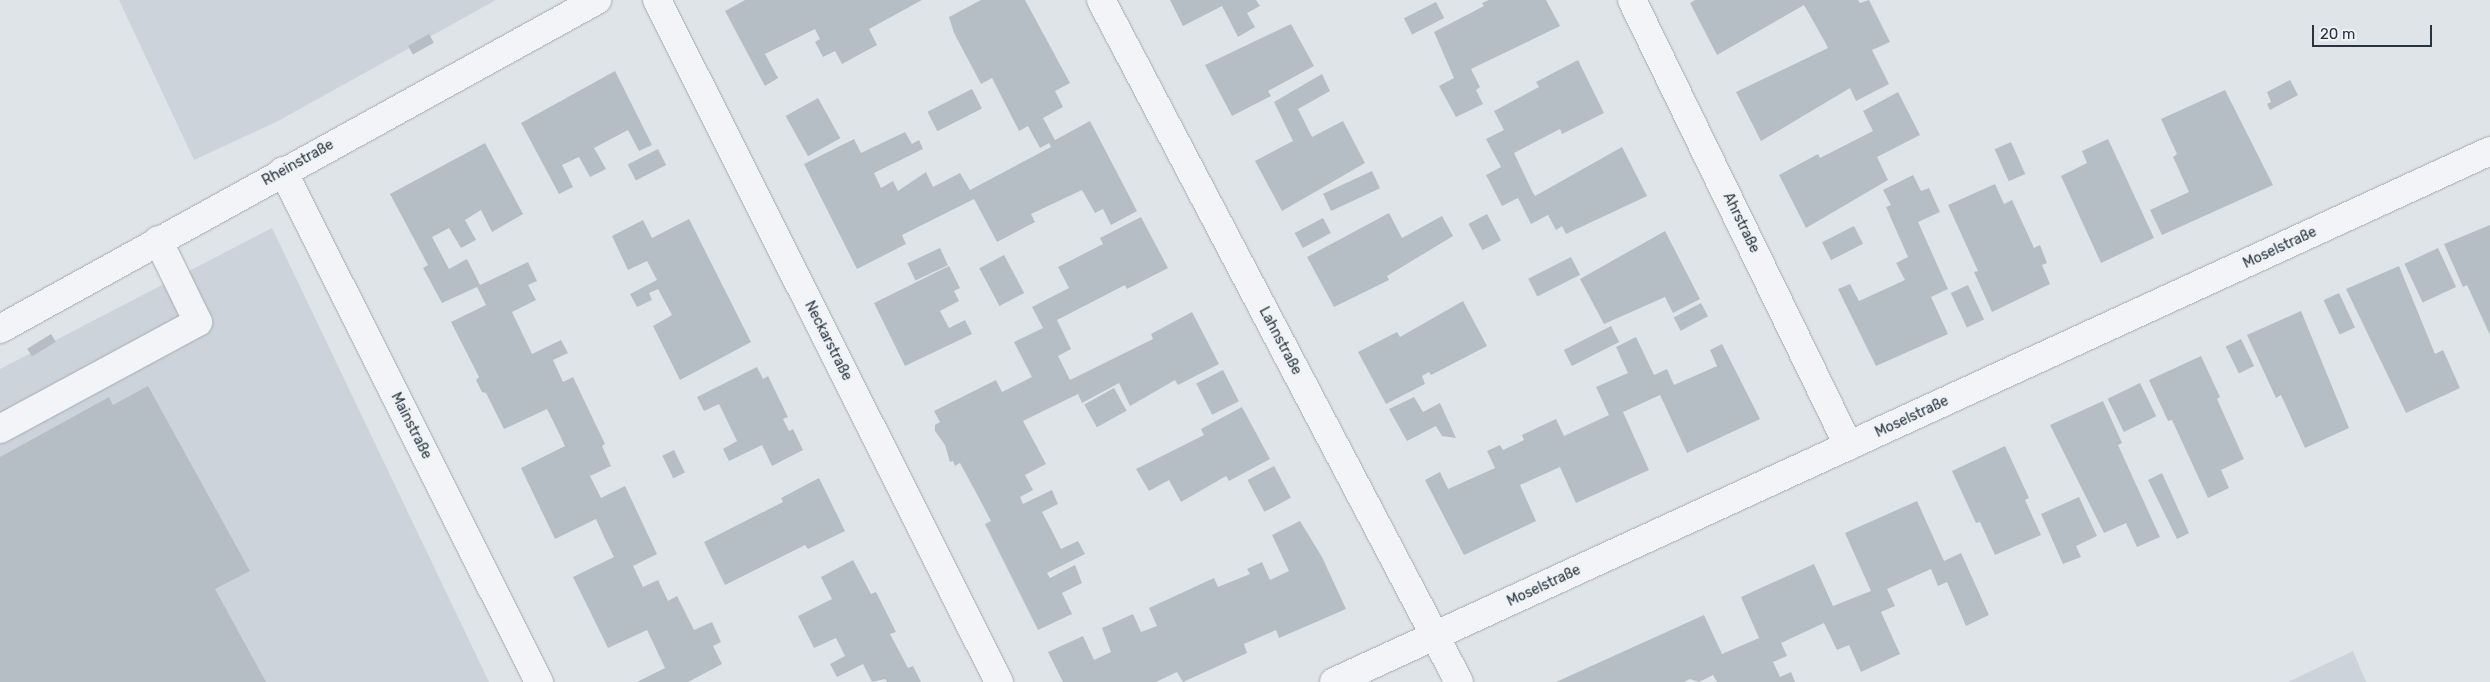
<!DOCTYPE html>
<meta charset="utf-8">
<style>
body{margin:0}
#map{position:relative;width:2490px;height:682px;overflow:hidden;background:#dfe4e9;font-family:Rubik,sans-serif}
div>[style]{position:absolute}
.built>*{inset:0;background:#cdd3db}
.building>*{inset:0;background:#b6bec5;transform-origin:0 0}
.roads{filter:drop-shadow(0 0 1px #a4acb3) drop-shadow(0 0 1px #a4acb3)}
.minor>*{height:28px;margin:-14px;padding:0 14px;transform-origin:14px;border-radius:14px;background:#f2f4f7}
span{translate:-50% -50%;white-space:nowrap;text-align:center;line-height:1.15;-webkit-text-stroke:4px #eef3f6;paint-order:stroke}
.street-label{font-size:14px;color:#283440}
.scale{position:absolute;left:2312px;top:25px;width:120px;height:22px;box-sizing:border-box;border:2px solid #283440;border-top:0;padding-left:6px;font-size:15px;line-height:18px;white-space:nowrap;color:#283440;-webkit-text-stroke:4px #eef3f6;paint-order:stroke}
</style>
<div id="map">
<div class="built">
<i style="clip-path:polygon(119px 0,496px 0,278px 121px,194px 160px)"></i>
<i style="clip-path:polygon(272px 228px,489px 682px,0 682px,0 369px)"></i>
<i style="clip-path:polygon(2353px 651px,2366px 682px,2288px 682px)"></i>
</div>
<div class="building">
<i style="clip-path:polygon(745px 0,922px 0,869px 29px,877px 45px,842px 64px,835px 51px,823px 57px,815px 42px,820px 39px,815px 29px,765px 54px,778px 78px,765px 86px,725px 11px)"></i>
<i style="clip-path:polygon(981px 0,1025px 0,1070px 83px,1055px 91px,1063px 107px,1043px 118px,1055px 140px,1090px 121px,1137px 211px,1111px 225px,1103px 209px,1095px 213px,1082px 190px,1031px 214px,1035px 222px,997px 242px,974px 199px,902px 235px,906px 244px,857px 269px,804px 164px,854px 139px,861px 153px,905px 132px,912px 144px,919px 140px,923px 149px,874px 173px,881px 188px,893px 181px,898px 191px,926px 172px,933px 187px,960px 173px,970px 190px,1051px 147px,1049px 143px,1040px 148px,1028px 126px,1019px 131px,992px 78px,981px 84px,954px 33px,949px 17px)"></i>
<i style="clip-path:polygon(1170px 0,1256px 0,1260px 6px,1247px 13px,1255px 27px,1238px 37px,1222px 6px,1183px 26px)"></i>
<i style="clip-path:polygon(1489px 0,1546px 0,1560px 26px,1471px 69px,1480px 87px,1476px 90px,1483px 104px,1456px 117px,1439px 86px,1454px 78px,1434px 32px,1484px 6px,1482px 3px)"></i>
<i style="clip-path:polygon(1695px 0,1858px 0,1860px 3px,1869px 0,1890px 42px,1872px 50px,1889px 84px,1856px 101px,1850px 88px,1761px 141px,1736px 92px,1828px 48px,1825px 42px,1804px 5px,1717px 55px,1690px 3px)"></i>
<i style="left:1436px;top:2px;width:18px;height:36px;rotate:63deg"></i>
<i style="clip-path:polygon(1291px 24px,1314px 66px,1268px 91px,1271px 96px,1232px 116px,1205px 65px)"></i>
<i style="left:429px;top:34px;width:10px;height:24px;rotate:61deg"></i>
<i style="clip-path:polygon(1578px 60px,1604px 113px,1562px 134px,1560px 129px,1514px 153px,1532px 191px,1535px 196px,1622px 147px,1647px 196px,1566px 234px,1562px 226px,1556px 230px,1548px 215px,1531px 224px,1518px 198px,1502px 206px,1486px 175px,1501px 167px,1486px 139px,1504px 130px,1494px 111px,1539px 87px,1536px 82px)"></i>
<i style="clip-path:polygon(615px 71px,652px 145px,639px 151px,628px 130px,594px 148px,606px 169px,590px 177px,579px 157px,562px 165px,573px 187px,559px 194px,521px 123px)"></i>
<i style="clip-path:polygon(1322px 74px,1330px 91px,1298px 109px,1312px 137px,1343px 121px,1365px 163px,1282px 211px,1255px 161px,1293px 141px,1274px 102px)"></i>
<i style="clip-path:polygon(2290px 80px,2298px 95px,2270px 110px,2267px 104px,2271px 102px,2267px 92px)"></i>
<i style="left:972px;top:89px;width:22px;height:50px;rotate:63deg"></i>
<i style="clip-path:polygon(2225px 90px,2273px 185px,2162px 235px,2150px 210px,2189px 192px,2173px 157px,2177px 154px,2161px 119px)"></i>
<i style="clip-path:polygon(1898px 92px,1920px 135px,1877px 157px,1888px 180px,1806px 228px,1779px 175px,1818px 154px,1820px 158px,1873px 131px,1863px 111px)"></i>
<i style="left:818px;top:98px;width:46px;height:37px;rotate:61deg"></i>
<i style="clip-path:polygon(2108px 139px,2154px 238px,2101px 263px,2061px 176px,2087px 163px,2082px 151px)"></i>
<i style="left:2011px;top:142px;width:35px;height:18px;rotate:66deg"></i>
<i style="clip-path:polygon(485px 143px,523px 214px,492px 232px,481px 210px,465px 220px,476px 240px,461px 248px,449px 228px,432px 237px,449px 269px,467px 259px,480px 285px,528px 262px,537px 281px,528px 285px,536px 300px,512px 312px,532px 354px,561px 340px,568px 353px,553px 360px,563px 382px,573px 377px,605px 444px,602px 446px,611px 466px,590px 476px,601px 498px,625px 486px,657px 554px,633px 566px,643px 587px,658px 580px,668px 601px,677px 596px,694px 630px,712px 622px,721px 642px,713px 646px,722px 664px,688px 682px,637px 682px,665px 668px,647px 630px,608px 648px,573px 577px,614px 557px,605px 539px,596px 519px,555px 539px,521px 468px,565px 446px,556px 427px,547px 409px,504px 429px,486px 393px,482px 392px,476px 380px,479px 377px,451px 322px,486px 305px,477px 287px,442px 303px,423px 268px,428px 265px,390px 194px)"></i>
<i style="left:658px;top:149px;width:18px;height:34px;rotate:63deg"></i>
<i style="left:1372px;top:171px;width:19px;height:54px;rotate:65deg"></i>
<i style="clip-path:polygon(1913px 175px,1921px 191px,1929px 188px,1940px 212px,1918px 222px,1948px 289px,1931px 297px,1948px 334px,1876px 366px,1838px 289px,1850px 284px,1859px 301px,1905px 280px,1896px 263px,1908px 257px,1886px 207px,1891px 205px,1883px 190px)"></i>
<i style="clip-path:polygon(1995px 184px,2004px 204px,2012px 200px,2034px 248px,2040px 245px,2047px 263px,2042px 265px,2050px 284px,1992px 312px,1974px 272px,1978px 271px,1948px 205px)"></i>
<i style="clip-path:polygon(1389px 213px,1402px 238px,1442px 216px,1453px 236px,1387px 276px,1389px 280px,1334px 307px,1307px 257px)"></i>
<i style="left:1487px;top:214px;width:30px;height:21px;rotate:62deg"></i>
<i style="clip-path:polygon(1141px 217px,1168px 268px,1127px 289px,1125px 285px,1057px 320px,1071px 349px,1058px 356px,1070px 380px,1153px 339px,1151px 334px,1192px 312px,1219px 364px,1178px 385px,1175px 380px,1130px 406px,1119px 383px,1082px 403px,1078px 394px,1023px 421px,1046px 464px,1025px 475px,1033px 490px,1020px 497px,1023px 504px,1052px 490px,1058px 504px,1042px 512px,1052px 531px,1061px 549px,1078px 541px,1085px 554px,1047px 573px,1050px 578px,1075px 565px,1082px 583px,1062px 593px,1072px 614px,1038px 630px,985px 524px,991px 521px,979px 498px,960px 463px,955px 466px,953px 461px,950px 462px,945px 445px,935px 431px,935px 425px,940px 422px,934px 411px,996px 380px,1002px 392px,1032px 377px,1014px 342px,1043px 328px,1032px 307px,1069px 288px,1058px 267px,1103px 244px,1100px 238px)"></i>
<i style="left:1323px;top:218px;width:17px;height:32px;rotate:62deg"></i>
<i style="clip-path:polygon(689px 219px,751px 342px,680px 380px,653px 326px,672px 315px,658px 289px,649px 293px,652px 300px,637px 307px,630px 294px,657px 280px,647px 261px,628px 270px,612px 236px,643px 220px,652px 238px)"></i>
<i style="clip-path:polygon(2490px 225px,2490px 335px,2467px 285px,2463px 287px,2444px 244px)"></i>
<i style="left:1854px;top:226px;width:20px;height:36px;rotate:63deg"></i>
<i style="clip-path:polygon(1665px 231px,1700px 299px,1673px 313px,1665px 297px,1604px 324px,1580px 279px)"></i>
<i style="left:940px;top:248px;width:19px;height:36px;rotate:65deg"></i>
<i style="left:2438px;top:248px;width:43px;height:37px;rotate:65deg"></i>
<i style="left:1004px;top:255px;width:43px;height:28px;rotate:62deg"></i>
<i style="left:1571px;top:257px;width:20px;height:48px;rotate:63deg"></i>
<i style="clip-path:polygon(949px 266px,960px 288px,954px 291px,959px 301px,940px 311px,949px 328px,965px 320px,972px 334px,905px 366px,874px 303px)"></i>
<i style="clip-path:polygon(2399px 266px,2435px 354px,2443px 350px,2460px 388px,2406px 413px,2346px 289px)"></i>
<i style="left:1968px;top:285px;width:38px;height:19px;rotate:65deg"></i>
<i style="left:2339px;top:293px;width:38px;height:17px;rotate:65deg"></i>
<i style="clip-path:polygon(1463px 301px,1487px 346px,1431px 375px,1429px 372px,1422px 376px,1425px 384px,1386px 404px,1358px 352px,1397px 332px,1400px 337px)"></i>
<i style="left:1701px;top:303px;width:15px;height:31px;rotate:62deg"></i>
<i style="clip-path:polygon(2301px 311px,2349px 428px,2305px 448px,2281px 395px,2276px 398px,2247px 335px)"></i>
<i style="left:1611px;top:326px;width:18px;height:53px;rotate:63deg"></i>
<i style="left:51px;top:334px;width:9px;height:28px;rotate:58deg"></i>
<i style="clip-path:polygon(1636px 337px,1654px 375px,1667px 369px,1674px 385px,1717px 366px,1710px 350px,1722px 344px,1760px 419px,1687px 453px,1660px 395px,1623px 412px,1649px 470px,1576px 503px,1560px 467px,1520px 485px,1536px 521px,1464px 555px,1425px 480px,1440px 472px,1448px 489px,1495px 468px,1487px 451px,1500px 445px,1503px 450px,1524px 440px,1522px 435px,1556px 419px,1564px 436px,1609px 415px,1596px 387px,1628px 373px,1616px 347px)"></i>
<i style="left:2241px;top:339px;width:30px;height:17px;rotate:64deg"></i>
<i style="clip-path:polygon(2201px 356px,2220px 397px,2217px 399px,2244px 459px,2221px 470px,2229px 488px,2208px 498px,2172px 420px,2168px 421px,2149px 380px)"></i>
<i style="clip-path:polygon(757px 367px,763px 379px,768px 376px,788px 417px,783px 419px,789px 431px,793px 429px,803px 450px,772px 466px,762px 445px,729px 461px,723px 449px,737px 441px,719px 404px,704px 411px,697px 397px)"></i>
<i style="left:1223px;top:370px;width:35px;height:30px;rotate:63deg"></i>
<i style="left:2140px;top:383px;width:37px;height:36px;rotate:64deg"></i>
<i style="clip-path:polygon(148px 386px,250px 571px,215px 589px,266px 682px,0 682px,0 457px,109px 397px,113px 405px)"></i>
<i style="left:1114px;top:388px;width:26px;height:34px;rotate:61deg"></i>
<i style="clip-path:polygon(1414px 397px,1423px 412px,1440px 403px,1456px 438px,1442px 436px,1436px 426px,1407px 441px,1389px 409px)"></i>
<i style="clip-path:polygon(2103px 401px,2122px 443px,2118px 445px,2160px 537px,2137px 547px,2126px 523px,2104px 533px,2050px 425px)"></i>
<i style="clip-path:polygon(1242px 407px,1270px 459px,1229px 481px,1226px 476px,1181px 502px,1169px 480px,1149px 491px,1136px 469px,1204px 435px,1201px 429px)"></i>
<i style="clip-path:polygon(2005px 446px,2029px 498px,2025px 500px,2041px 535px,1995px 555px,1980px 522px,1976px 523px,1952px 471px)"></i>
<i style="left:674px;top:450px;width:25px;height:13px;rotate:64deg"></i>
<i style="left:1274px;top:466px;width:36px;height:30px;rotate:62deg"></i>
<i style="clip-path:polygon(2162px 473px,2189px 533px,2177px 539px,2148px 480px)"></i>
<i style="clip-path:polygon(819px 478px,845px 531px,808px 549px,805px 545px,725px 585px,704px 542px,783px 502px,781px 498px)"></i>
<i style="clip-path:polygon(2079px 497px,2097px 536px,2076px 546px,2081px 557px,2063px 564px,2041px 514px)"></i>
<i style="clip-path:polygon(1917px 501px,1944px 561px,1961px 553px,1989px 615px,1966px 626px,1947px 582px,1938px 586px,1931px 569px,1887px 589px,1895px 606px,1881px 612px,1900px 654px,1861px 672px,1849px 645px,1837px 650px,1824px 623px,1781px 643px,1787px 656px,1773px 662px,1780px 677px,1791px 672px,1795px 682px,1717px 682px,1713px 675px,1699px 682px,1690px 679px,1684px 682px,1556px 682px,1704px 615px,1722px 654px,1759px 638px,1741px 597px,1814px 564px,1833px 606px,1871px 591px,1845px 533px)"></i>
<i style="clip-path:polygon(1300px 521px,1322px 557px,1346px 609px,1279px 638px,1276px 630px,1244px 644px,1247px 653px,1183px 682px,1177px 672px,1156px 682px,1063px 682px,1048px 652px,1083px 636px,1094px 660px,1111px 652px,1102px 628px,1133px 614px,1141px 632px,1157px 626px,1149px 608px,1214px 578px,1218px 587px,1250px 574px,1247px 569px,1262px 562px,1270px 580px,1289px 571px,1272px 535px)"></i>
<i style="clip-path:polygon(853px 560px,871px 594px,876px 592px,896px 632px,890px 634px,908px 668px,913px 666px,921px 682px,887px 682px,885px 679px,872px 682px,863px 664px,837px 677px,830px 664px,845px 656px,836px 638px,814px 648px,798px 616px,832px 599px,821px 577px)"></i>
</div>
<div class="roads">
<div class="minor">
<i style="left:657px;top:0;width:763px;rotate:63.37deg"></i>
<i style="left:1101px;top:0;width:770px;rotate:62.3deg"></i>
<i style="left:1632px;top:0;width:496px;rotate:64.1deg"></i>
<i style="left:283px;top:171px;width:572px;rotate:63.39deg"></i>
<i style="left:0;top:329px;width:682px;rotate:-28.86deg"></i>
<i style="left:0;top:429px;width:225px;rotate:-28.4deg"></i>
<i style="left:198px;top:322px;width:91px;rotate:-116deg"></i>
<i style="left:1334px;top:682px;width:1272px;rotate:-24.67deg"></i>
</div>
</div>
<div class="street-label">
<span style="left:298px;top:163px;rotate:-29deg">Rheinstraße</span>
<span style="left:1741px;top:223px;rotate:64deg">Ahrstraße</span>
<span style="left:2280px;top:248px;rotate:-25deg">Moselstraße</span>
<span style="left:828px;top:341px;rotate:63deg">Neckarstraße</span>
<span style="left:1280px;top:341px;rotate:62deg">Lahnstraße</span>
<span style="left:1912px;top:417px;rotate:-25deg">Moselstraße</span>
<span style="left:411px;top:426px;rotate:63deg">Mainstraße</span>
<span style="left:1544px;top:586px;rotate:-25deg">Moselstraße</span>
</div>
<div class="scale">20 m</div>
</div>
